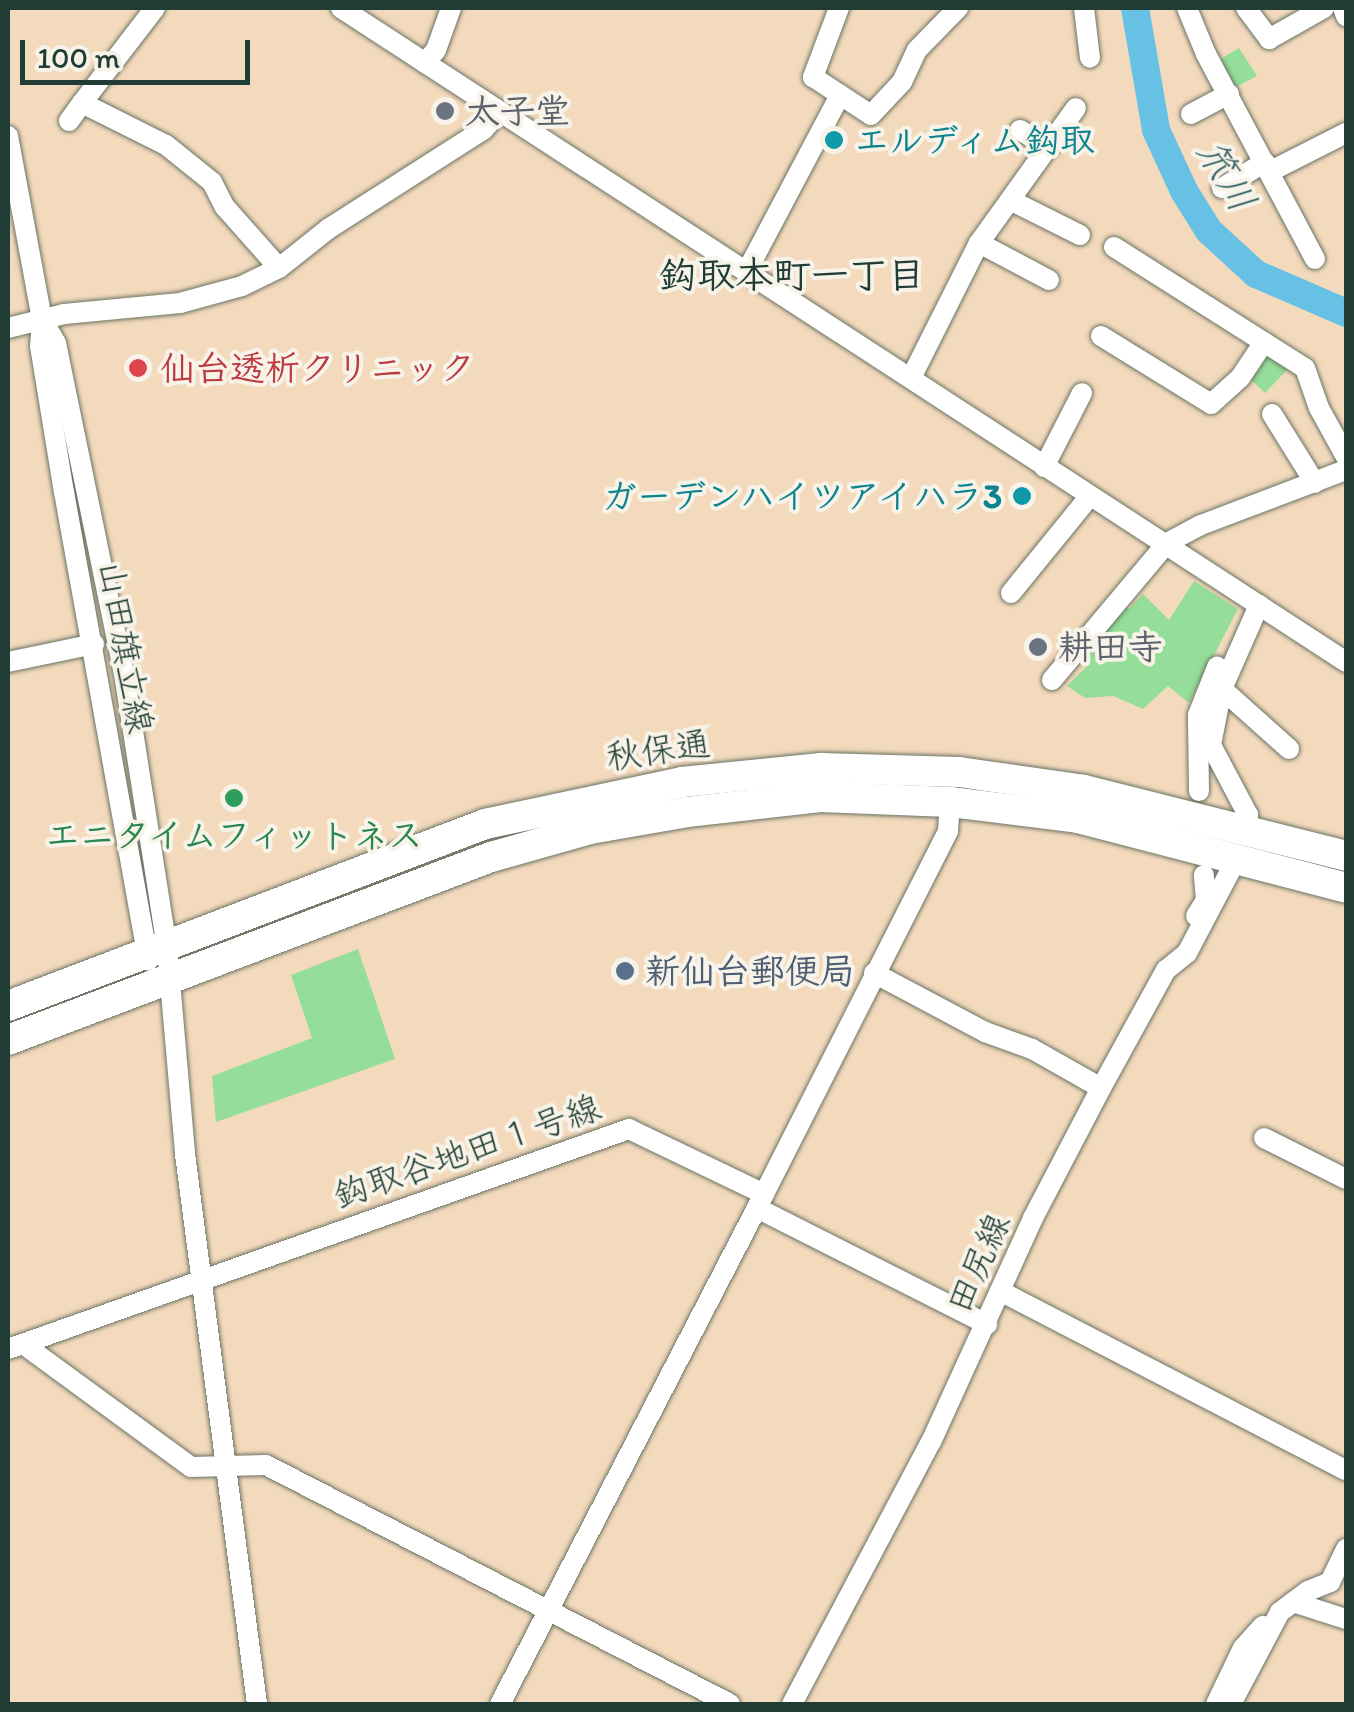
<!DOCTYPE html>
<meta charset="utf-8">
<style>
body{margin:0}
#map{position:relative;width:1354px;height:1712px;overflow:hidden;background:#f4dabd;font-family:Itim,"Klee One",sans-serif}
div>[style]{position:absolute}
.green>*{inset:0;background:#94de99}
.river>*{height:28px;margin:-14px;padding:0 14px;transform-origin:14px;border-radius:14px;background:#66c1e4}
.roads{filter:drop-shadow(0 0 2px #6a7464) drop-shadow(0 0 2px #6a7464)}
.minor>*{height:20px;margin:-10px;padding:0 10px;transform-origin:10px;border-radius:10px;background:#fff}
.highway>*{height:30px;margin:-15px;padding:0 15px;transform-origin:15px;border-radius:15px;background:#fff}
.dots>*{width:28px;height:28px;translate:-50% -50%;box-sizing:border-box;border:5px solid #f7f3e8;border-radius:50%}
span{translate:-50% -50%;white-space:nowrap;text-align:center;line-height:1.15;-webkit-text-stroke:8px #f7f3e8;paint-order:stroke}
.worship-label{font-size:35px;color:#5b616d;font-weight:700}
.left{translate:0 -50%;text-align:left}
.culture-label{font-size:35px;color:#0d838f;font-weight:700}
.right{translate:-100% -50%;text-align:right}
.health-label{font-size:35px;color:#be3a42;font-weight:700}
.street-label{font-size:35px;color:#1f3d34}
.leisure-label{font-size:35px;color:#27864d;font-weight:700}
.service-label{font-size:35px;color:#4e5e75;font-weight:700}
.water-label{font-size:38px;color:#315e60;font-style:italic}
.neighbourhood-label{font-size:38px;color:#1f3d34;font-weight:700}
.frame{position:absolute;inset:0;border:10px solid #1f3d34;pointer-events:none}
.scale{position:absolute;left:20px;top:40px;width:230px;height:45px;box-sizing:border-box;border:5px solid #1f3d34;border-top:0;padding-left:12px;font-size:30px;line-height:35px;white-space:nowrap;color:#1f3d34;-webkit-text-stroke:8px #f7f3e8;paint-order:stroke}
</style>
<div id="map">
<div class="green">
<i style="clip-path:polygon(1239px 48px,1257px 76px,1234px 88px,1219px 60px)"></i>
<i style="clip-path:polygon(1269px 353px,1289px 368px,1265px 393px,1249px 378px)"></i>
<i style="clip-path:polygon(1194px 581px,1238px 609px,1189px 703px,1168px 686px,1143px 709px,1113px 696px,1085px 698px,1067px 686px,1088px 665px,1079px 655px,1124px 605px,1129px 609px,1143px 594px,1169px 620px)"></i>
<i style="clip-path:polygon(358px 949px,395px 1059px,216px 1122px,212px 1076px,312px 1038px,291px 975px)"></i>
</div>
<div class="river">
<i style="left:1135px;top:8px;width:124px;rotate:80.2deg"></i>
<i style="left:1156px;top:130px;width:67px;rotate:65.3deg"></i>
<i style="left:1184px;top:191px;width:47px;rotate:58deg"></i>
<i style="left:1209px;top:231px;width:64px;rotate:42.5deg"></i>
<i style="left:1256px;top:274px;width:98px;rotate:23.4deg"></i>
</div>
<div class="roads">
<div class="minor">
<i style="left:341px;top:8px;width:1199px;rotate:33.05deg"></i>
<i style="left:839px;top:8px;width:74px;rotate:110.6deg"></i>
<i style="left:813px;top:77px;width:69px;rotate:33.2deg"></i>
<i style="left:871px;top:115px;width:45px;rotate:-46.8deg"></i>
<i style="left:902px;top:82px;width:35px;rotate:-65deg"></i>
<i style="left:917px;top:50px;width:59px;rotate:-45.7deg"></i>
<i style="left:1084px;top:8px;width:50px;rotate:83.2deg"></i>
<i style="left:1187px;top:8px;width:50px;rotate:67.6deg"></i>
<i style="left:1206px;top:54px;width:232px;rotate:62deg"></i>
<i style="left:1246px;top:8px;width:39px;rotate:53deg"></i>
<i style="left:1269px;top:39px;width:63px;rotate:-29.4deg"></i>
<i style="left:1343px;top:8px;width:9px;rotate:69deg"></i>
<i style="left:425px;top:63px;width:17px;rotate:-50deg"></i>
<i style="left:436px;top:50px;width:45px;rotate:-70.3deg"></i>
<i style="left:82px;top:103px;width:120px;rotate:-52.5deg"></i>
<i style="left:1191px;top:114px;width:43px;rotate:-27.8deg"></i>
<i style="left:69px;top:121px;width:22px;rotate:-54deg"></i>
<i style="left:82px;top:103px;width:94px;rotate:26.6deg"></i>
<i style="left:166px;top:145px;width:59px;rotate:38.8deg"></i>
<i style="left:212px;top:182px;width:28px;rotate:63deg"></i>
<i style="left:225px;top:207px;width:81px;rotate:48.5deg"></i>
<i style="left:1020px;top:130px;width:34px;rotate:32deg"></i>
<i style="left:8px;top:136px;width:186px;rotate:79.5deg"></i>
<i style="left:42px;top:319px;width:27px;rotate:94deg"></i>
<i style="left:40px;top:346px;width:148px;rotate:80.7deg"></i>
<i style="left:64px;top:492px;width:476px;rotate:79.8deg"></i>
<i style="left:1271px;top:171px;width:84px;rotate:-26.9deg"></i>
<i style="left:1222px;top:188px;width:50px;rotate:-31.2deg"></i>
<i style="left:1012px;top:201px;width:76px;rotate:26.6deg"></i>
<i style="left:979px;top:243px;width:79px;rotate:27.9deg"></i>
<i style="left:1114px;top:247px;width:226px;rotate:32.4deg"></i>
<i style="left:1305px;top:368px;width:42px;rotate:70.7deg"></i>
<i style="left:1319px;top:408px;width:56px;rotate:61.1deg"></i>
<i style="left:748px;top:269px;width:197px;rotate:-62.1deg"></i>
<i style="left:42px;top:319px;width:28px;rotate:60deg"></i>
<i style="left:56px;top:343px;width:344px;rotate:78.4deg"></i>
<i style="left:125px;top:680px;width:270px;rotate:81.1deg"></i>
<i style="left:167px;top:947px;width:208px;rotate:85deg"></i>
<i style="left:185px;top:1154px;width:555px;rotate:82.54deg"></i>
<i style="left:8px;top:328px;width:58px;rotate:-14deg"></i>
<i style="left:64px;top:314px;width:117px;rotate:-5.4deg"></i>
<i style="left:180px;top:303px;width:64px;rotate:-15.3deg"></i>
<i style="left:242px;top:286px;width:41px;rotate:-25.9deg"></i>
<i style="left:279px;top:268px;width:63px;rotate:-38.5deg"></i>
<i style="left:328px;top:229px;width:184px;rotate:-32.6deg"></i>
<i style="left:483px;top:130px;width:24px;rotate:-48deg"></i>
<i style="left:1101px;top:336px;width:129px;rotate:31.7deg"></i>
<i style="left:1211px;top:404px;width:39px;rotate:-42deg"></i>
<i style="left:1240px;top:378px;width:43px;rotate:-56.3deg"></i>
<i style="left:911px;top:378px;width:151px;rotate:-63.3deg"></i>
<i style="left:979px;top:243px;width:166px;rotate:-54.3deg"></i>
<i style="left:1272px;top:414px;width:81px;rotate:58.1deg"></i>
<i style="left:1044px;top:467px;width:83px;rotate:-62.8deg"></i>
<i style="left:1011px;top:593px;width:124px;rotate:-50.9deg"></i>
<i style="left:8px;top:662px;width:88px;rotate:-11.8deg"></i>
<i style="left:1052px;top:680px;width:179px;rotate:-50deg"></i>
<i style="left:1167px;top:543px;width:38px;rotate:-28deg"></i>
<i style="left:1201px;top:525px;width:155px;rotate:-20.8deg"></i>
<i style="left:1222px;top:689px;width:90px;rotate:41.8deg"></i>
<i style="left:1199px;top:791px;width:76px;rotate:-90.8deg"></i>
<i style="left:1198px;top:715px;width:52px;rotate:-68.4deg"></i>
<i style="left:1244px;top:830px;width:16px;rotate:-75deg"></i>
<i style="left:1248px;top:815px;width:79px;rotate:-117.9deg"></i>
<i style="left:1211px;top:745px;width:57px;rotate:-78.9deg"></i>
<i style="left:1222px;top:689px;width:92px;rotate:-66.2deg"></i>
<i style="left:1196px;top:916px;width:19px;rotate:-58deg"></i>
<i style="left:1206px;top:900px;width:25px;rotate:-95deg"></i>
<i style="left:874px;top:973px;width:126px;rotate:28deg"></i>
<i style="left:985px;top:1032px;width:50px;rotate:19.9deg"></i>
<i style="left:1032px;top:1049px;width:79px;rotate:29.5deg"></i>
<i style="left:1264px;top:1138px;width:92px;rotate:26.6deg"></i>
<i style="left:757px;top:1208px;width:258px;rotate:26.8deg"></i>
<i style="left:1000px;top:1291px;width:390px;rotate:27.4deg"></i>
<i style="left:23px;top:1344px;width:208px;rotate:36.2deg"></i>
<i style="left:191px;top:1467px;width:75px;rotate:-1.5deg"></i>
<i style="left:266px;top:1465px;width:522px;rotate:27.25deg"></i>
<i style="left:8px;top:1349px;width:659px;rotate:-19.51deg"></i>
<i style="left:629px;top:1129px;width:150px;rotate:25.7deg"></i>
<i style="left:764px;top:1194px;width:407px;rotate:-63.1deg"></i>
<i style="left:948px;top:831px;width:29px;rotate:-86deg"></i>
<i style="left:1293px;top:1602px;width:56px;rotate:17.8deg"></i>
<i style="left:500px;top:1704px;width:574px;rotate:-62.63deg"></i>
<i style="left:792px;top:1704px;width:297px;rotate:-62.1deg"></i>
<i style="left:931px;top:1442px;width:246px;rotate:-65.5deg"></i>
<i style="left:1033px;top:1218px;width:147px;rotate:-62.4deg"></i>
<i style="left:1101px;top:1088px;width:135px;rotate:-61.2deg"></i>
<i style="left:1166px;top:970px;width:27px;rotate:-39deg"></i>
<i style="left:1187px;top:953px;width:107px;rotate:-62.2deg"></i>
<i style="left:1216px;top:1704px;width:62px;rotate:-64.3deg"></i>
<i style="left:1243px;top:1648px;width:30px;rotate:-48deg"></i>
<i style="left:1231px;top:1704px;width:104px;rotate:-62deg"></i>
<i style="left:1280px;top:1612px;width:35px;rotate:-37deg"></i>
<i style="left:1308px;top:1591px;width:24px;rotate:-22deg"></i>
<i style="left:1330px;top:1582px;width:37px;rotate:-64deg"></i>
</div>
<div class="highway">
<i style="left:8px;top:1006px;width:511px;rotate:-20.88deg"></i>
<i style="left:485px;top:824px;width:201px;rotate:-12deg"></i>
<i style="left:682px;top:782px;width:140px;rotate:-5.8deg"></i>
<i style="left:821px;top:768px;width:138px;rotate:1.7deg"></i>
<i style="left:959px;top:772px;width:126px;rotate:8.2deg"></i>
<i style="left:1084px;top:790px;width:270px;rotate:14.1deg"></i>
<i style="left:8px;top:1040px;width:517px;rotate:-20.75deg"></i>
<i style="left:491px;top:857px;width:103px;rotate:-15.8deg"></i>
<i style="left:590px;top:829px;width:98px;rotate:-9.9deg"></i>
<i style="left:687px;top:812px;width:134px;rotate:-6.4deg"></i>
<i style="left:820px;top:797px;width:130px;rotate:2.2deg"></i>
<i style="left:950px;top:802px;width:129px;rotate:7.1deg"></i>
<i style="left:1078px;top:818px;width:277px;rotate:14.6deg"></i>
</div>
</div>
<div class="dots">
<i style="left:445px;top:111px;background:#6b7280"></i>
<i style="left:834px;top:140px;background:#0f9aa8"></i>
<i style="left:138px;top:368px;background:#e0444e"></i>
<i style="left:1022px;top:496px;background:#0f9aa8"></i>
<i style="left:1038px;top:647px;background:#6b7280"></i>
<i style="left:234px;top:798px;background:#2e9e5b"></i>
<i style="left:625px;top:971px;background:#5c6f8a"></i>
</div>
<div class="worship-label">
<span class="left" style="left:465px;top:111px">太子堂</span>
<span class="left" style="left:1058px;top:647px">耕田寺</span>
</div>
<div class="culture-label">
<span class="left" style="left:854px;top:140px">エルディム鈎取</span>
<span class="right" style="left:1002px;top:496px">ガーデンハイツアイハラ3</span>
</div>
<div class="health-label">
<span class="left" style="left:160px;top:368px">仙台透析クリニック</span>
</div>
<div class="street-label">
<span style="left:126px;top:647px;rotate:80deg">山田旗立線</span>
<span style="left:658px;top:750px;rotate:-8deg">秋保通</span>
<span style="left:467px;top:1151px;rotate:-19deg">鈎取谷地田１号線</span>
<span style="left:978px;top:1263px;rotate:-66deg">田尻線</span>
</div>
<div class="leisure-label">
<span style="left:234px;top:835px">エニタイムフィットネス</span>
</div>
<div class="service-label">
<span class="left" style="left:645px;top:971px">新仙台郵便局</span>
</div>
<div class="water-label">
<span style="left:1226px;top:176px;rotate:59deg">笊川</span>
</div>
<div class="neighbourhood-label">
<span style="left:792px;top:276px">鈎取本町一丁目</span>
</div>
<div class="frame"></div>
<div class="scale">100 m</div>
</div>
